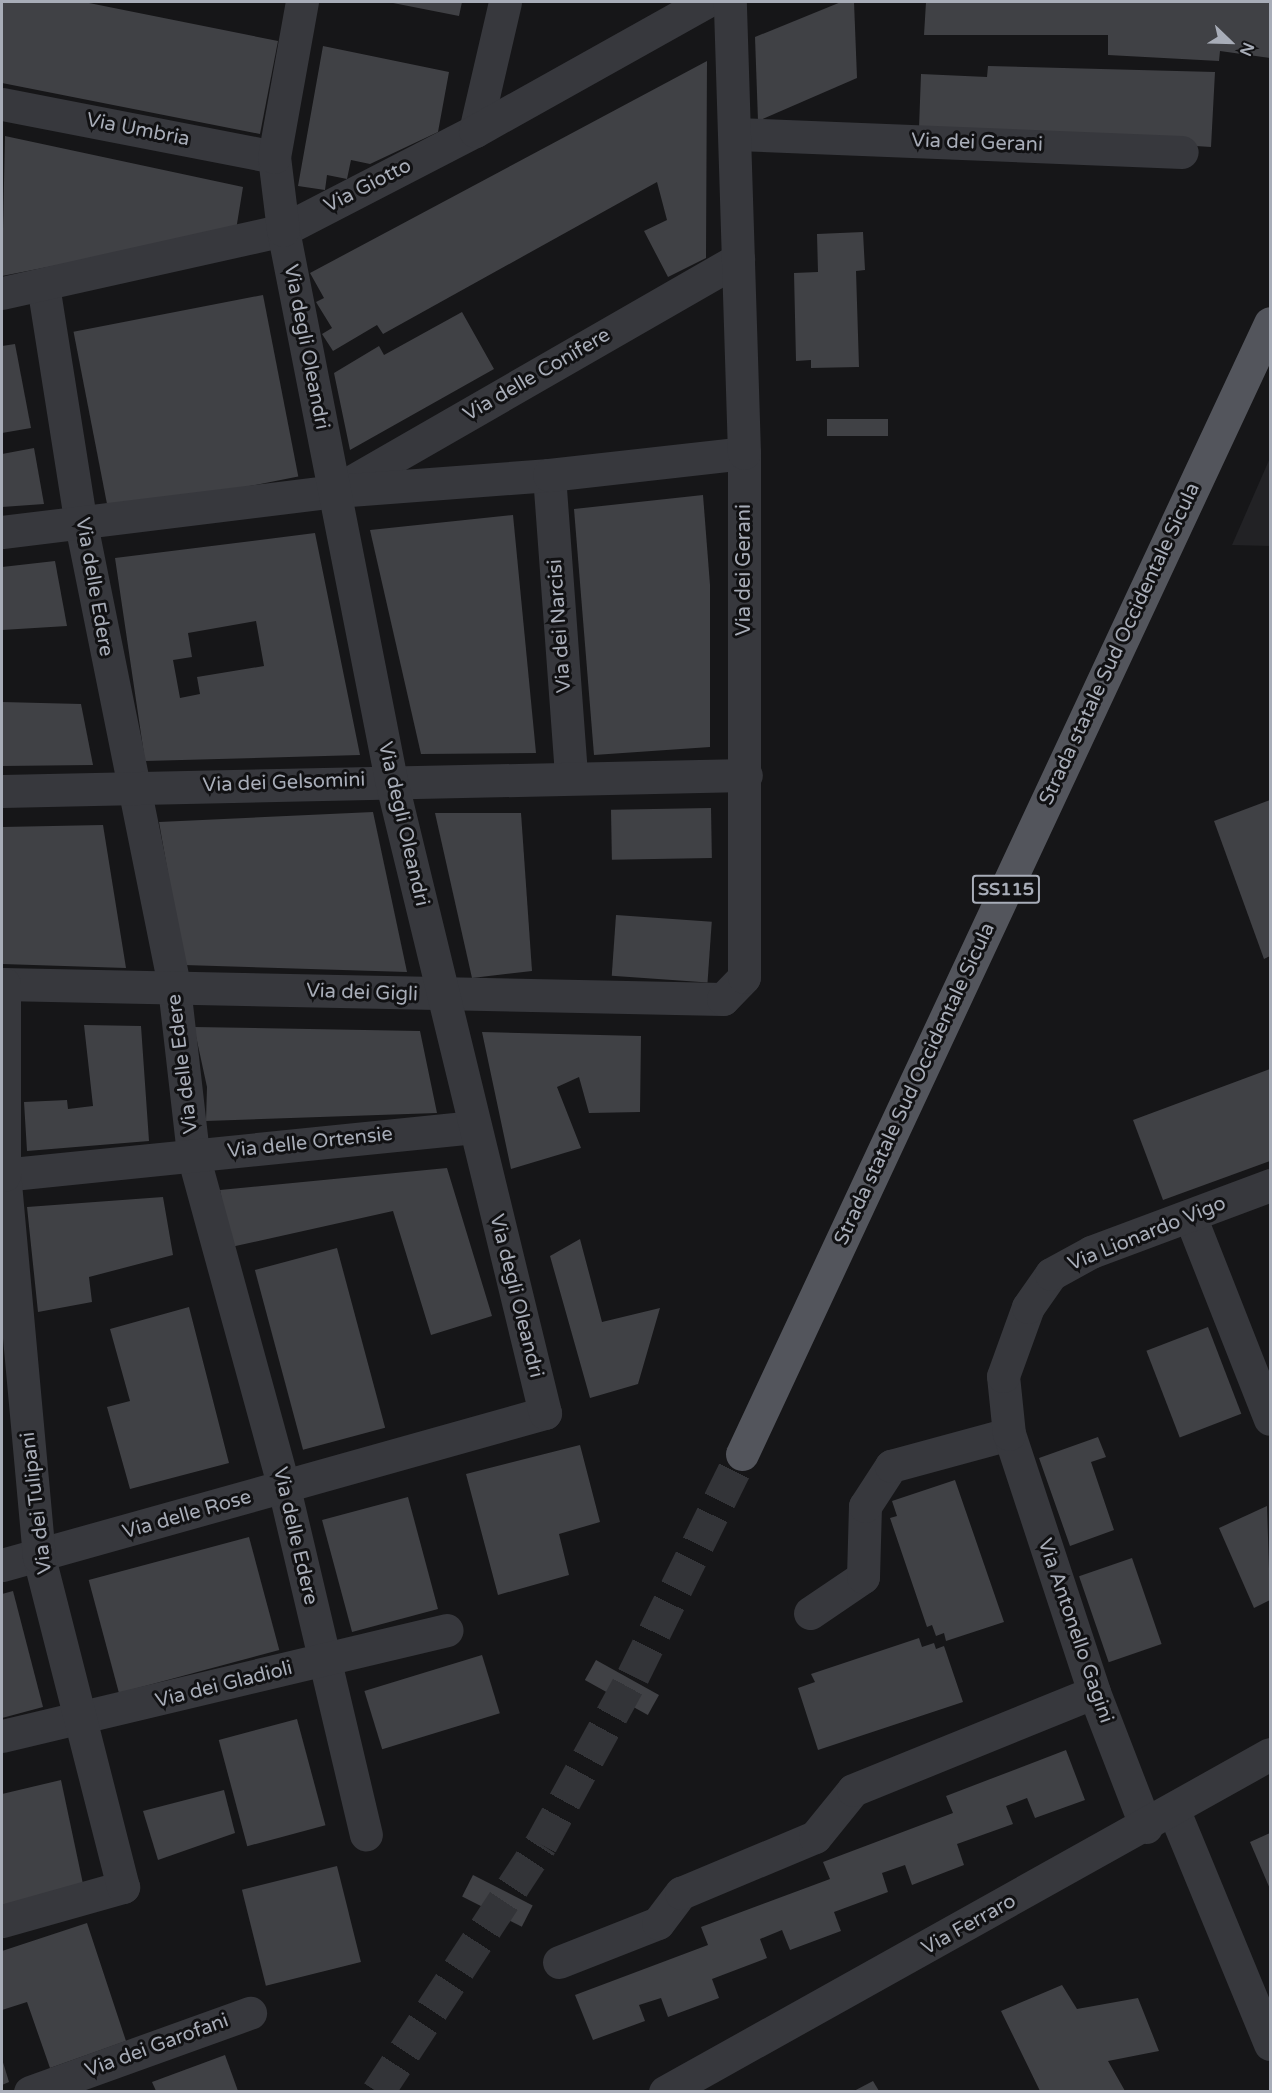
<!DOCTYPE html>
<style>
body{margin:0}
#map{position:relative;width:1272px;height:2093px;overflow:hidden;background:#161618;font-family:"Varela Round",sans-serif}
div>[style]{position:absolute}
.built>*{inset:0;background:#222225}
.building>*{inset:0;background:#404145;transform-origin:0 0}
.major-tunnel>*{height:33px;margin-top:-16.5px;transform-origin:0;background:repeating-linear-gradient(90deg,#333438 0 33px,transparent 0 49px)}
.minor>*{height:33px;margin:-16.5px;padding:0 16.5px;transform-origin:16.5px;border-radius:16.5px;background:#37383d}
.major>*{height:33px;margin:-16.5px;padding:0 16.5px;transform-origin:16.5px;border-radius:16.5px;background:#53555c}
span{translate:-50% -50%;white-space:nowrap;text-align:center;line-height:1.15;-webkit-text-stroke:6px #111113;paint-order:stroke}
.shield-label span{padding:2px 4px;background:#111113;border:2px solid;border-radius:4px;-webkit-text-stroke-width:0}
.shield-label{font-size:18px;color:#a8adb8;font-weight:700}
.street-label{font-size:20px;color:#a8adb8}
.frame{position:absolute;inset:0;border:3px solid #a8adb8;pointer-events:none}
.north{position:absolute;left:1200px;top:12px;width:60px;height:60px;-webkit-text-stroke:4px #111113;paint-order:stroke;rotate:113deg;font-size:16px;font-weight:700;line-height:24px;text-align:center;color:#a8adb8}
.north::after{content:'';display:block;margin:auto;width:21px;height:27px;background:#a8adb8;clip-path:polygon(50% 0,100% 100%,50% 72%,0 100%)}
</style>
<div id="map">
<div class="built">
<i style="clip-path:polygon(1270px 458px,1270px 546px,1232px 545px)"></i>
</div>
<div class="building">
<i style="clip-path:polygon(2px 2px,84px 2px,278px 41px,260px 134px,2px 83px)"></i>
<i style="clip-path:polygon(388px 2px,462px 2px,459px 16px)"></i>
<i style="clip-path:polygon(841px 2px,854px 2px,857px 78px,758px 121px,755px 37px)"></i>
<i style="clip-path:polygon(926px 2px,1270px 2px,1270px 58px,1220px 51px,1219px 61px,1108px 55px,1108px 35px,924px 35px)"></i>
<i style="clip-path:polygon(323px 46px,449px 72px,438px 132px,370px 164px,351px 160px,347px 179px,327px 175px,325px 190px,298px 186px)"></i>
<i style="clip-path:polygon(707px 61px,706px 258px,668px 277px,644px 231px,667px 220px,657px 182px,383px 334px,377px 325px,333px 351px,322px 334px,332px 328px,316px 302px,324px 298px,310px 273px)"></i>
<i style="clip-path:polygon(988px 66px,1215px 72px,1211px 147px,919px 128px,921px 74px,987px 77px)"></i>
<i style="clip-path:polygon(5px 136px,243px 187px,236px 230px,2px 276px)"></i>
<i style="clip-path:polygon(863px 232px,865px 270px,856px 271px,859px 367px,811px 368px,811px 360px,796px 361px,794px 273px,818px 272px,817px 234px)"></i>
<i style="left:263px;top:295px;width:185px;height:193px;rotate:79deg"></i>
<i style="clip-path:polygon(462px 312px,494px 369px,350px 450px,334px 373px,379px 346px,384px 355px)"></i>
<i style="clip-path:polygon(15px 344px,31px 428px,2px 433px,2px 346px)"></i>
<i style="left:888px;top:419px;width:17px;height:61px;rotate:90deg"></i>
<i style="clip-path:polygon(34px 448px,44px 504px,2px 507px,2px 454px)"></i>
<i style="clip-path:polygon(703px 495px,710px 585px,710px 747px,594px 755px,574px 509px)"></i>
<i style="clip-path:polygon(513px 515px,536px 753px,421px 754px,370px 530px)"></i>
<i style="clip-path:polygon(evenodd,315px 533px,360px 755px,145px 761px,115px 558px,315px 533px,256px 621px,264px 666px,197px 677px,200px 694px,180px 698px,173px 660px,192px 657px,188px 633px,256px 621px)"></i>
<i style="clip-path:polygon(55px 561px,67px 626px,2px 630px,2px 567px)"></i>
<i style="clip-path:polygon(2px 702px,81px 704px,93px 765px,2px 766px)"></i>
<i style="clip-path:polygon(1270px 800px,1270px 956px,1264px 959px,1214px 821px)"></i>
<i style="left:711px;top:808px;width:50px;height:100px;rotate:89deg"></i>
<i style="clip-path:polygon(373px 812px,407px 972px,184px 965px,159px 822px)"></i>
<i style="clip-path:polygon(435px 813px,521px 813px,532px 971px,472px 978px)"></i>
<i style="clip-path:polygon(103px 825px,126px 968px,2px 964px,2px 827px)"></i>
<i style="left:616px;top:915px;width:96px;height:61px;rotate:4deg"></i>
<i style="clip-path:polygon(84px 1025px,141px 1026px,149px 1141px,27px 1151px,24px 1102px,67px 1100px,68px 1109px,93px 1106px)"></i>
<i style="clip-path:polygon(194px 1027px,420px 1031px,437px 1113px,206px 1121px,207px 1087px)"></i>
<i style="clip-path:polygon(482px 1032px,641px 1036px,640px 1112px,589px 1113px,579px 1077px,557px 1087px,581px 1148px,511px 1169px)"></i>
<i style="clip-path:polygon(1270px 1069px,1270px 1161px,1163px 1200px,1133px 1120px)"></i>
<i style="clip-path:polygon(447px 1168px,492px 1316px,431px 1335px,393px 1211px,231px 1247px,220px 1190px)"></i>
<i style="clip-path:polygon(163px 1197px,173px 1255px,89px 1277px,92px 1302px,38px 1312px,27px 1207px)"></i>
<i style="clip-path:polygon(580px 1239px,602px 1322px,660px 1308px,638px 1384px,590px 1398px,550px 1256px)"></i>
<i style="left:337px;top:1248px;width:186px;height:85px;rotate:75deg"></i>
<i style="clip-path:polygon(189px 1307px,229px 1463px,130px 1489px,107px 1407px,130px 1401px,110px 1329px)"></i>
<i style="left:1208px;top:1327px;width:93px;height:66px;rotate:69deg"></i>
<i style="clip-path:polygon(1098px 1437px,1106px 1457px,1091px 1462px,1114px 1530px,1070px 1546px,1039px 1458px)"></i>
<i style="clip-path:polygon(580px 1445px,600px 1522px,559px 1534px,569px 1575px,498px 1595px,466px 1474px)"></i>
<i style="clip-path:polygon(955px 1480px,1004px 1622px,946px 1641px,944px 1633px,936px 1636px,932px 1625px,927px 1627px,890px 1518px,897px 1516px,892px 1501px)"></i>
<i style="left:408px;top:1497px;width:116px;height:89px;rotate:75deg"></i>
<i style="clip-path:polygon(1267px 1506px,1270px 1600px,1254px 1608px,1219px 1528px)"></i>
<i style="left:249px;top:1537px;width:117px;height:166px;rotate:75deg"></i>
<i style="left:1132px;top:1558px;width:91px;height:56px;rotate:71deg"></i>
<i style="clip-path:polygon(13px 1591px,43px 1707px,2px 1718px,2px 1594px)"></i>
<i style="clip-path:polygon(919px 1638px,922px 1647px,934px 1643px,936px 1649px,944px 1646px,963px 1702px,818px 1750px,798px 1688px,815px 1682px,811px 1674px)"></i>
<i style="left:482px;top:1655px;width:61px;height:123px;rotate:73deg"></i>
<i style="left:596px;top:1660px;width:72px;height:23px;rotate:29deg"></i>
<i style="left:297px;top:1719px;width:110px;height:81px;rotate:75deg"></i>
<i style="clip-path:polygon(1066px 1750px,1085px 1800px,1035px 1818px,1027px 1798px,1006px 1806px,1013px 1824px,957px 1844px,964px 1865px,912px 1885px,905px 1865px,882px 1873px,888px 1892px,834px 1912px,841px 1931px,790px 1950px,782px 1930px,760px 1939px,767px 1958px,712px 1979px,719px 1998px,668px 2017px,661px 1998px,639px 2005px,645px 2021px,593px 2040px,575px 1995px,708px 1945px,701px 1927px,830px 1879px,823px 1862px,953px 1813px,946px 1796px)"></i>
<i style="clip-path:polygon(61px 1780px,83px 1884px,2px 1908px,2px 1794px)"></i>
<i style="clip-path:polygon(224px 1790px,235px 1833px,158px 1860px,143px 1811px)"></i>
<i style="clip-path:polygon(1270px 1833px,1270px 1889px,1250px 1842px)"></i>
<i style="left:337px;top:1866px;width:99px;height:98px;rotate:76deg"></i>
<i style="left:473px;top:1875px;width:67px;height:24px;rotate:27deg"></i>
<i style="clip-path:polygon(87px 1923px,126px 2041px,50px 2068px,27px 2002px,2px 2010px,2px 1951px)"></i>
<i style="clip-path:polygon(1062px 1985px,1077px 2009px,1138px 1998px,1159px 2051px,1108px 2061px,1125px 2091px,1040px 2091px,1001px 2011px)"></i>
<i style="clip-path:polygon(225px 2055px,238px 2091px,156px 2091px,152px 2082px)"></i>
<i style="clip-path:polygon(2px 2059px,9px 2082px,2px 2085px)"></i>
<i style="clip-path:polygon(873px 2081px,879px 2091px,854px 2091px)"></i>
</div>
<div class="major-tunnel">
<i style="left:378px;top:2092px;width:297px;rotate:-56.7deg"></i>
<i style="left:541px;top:1844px;width:192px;rotate:-61.3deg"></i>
<i style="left:633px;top:1676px;width:247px;rotate:-63.8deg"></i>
</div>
<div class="minor">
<i style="left:2px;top:104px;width:277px;rotate:11deg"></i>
<i style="left:475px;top:131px;width:132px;rotate:-76.9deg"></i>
<i style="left:736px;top:134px;width:446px;rotate:2.3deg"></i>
<i style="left:43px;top:285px;width:242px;rotate:81deg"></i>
<i style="left:81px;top:524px;width:472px;rotate:78.6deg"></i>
<i style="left:174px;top:987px;width:169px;rotate:83.5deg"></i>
<i style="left:193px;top:1155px;width:345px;rotate:74.7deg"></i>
<i style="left:284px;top:1488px;width:356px;rotate:76.7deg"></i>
<i style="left:2px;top:293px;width:288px;rotate:-12.6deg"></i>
<i style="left:283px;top:230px;width:216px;rotate:-27.3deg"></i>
<i style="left:475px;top:131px;width:265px;rotate:-29.2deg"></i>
<i style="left:549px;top:475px;width:302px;rotate:85.8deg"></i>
<i style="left:342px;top:487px;width:457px;rotate:-29.9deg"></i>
<i style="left:2px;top:532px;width:337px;rotate:-7deg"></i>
<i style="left:336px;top:491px;width:214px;rotate:-4.3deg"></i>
<i style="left:549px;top:475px;width:196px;rotate:-6.4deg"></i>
<i style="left:2px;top:791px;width:744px;rotate:-1.23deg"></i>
<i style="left:2px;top:984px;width:721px;rotate:1.19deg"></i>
<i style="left:723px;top:999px;width:30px;rotate:-46deg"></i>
<i style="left:744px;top:977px;width:524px;rotate:-90deg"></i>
<i style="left:744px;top:453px;width:451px;rotate:-91.8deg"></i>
<i style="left:2px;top:1175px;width:475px;rotate:-5.8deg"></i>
<i style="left:1190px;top:1216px;width:218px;rotate:68.5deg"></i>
<i style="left:2px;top:1565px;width:564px;rotate:-15.64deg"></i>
<i style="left:545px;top:1413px;width:651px;rotate:-103.67deg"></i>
<i style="left:391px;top:780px;width:561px;rotate:-101.11deg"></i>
<i style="left:283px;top:230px;width:74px;rotate:-97deg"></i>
<i style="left:274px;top:157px;width:158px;rotate:-79.8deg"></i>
<i style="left:810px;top:1613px;width:64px;rotate:-34.2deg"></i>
<i style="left:863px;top:1577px;width:71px;rotate:-88.4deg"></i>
<i style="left:865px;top:1506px;width:48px;rotate:-57deg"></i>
<i style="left:891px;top:1466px;width:122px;rotate:-15.2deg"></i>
<i style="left:2px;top:1736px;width:457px;rotate:-13.4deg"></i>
<i style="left:1174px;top:1811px;width:252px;rotate:67.6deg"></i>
<i style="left:1146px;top:1827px;width:145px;rotate:-111.1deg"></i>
<i style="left:1094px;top:1692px;width:272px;rotate:-108.2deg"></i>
<i style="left:1009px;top:1434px;width:58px;rotate:-95.9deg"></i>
<i style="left:1003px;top:1376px;width:73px;rotate:-70.1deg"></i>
<i style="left:1028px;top:1307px;width:40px;rotate:-55.1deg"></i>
<i style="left:1051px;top:1274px;width:46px;rotate:-28.8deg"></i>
<i style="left:1091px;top:1252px;width:191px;rotate:-20.5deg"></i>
<i style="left:2px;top:1921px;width:126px;rotate:-15.7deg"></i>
<i style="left:123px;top:1887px;width:341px;rotate:-104.3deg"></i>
<i style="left:39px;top:1557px;width:384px;rotate:-95.2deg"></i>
<i style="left:4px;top:1175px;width:191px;rotate:-90deg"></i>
<i style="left:559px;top:1962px;width:106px;rotate:-21.5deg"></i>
<i style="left:658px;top:1923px;width:38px;rotate:-53deg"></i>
<i style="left:681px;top:1893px;width:145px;rotate:-22.7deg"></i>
<i style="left:815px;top:1837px;width:60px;rotate:-51deg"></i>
<i style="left:853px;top:1790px;width:260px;rotate:-22.1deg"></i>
<i style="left:30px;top:2092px;width:234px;rotate:-19.8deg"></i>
<i style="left:665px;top:2092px;width:693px;rotate:-29.19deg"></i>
</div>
<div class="major">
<i style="left:742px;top:1454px;width:1248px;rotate:-64.97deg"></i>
</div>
<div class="shield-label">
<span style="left:1006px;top:889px">SS115</span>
</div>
<div class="street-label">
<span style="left:138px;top:130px;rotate:11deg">Via Umbria</span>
<span style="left:977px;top:143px;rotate:2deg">Via dei Gerani</span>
<span style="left:368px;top:186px;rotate:-27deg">Via Giotto</span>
<span style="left:306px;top:347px;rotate:79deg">Via degli Oleandri</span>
<span style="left:537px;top:375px;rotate:-30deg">Via delle Conifere</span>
<span style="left:744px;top:570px;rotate:-90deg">Via dei Gerani</span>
<span style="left:94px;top:587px;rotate:80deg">Via delle Edere</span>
<span style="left:560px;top:626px;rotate:-94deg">Via dei Narcisi</span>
<span style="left:1120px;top:644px;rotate:-65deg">Strada statale Sud Occidentale Sicula</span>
<span style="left:284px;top:783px;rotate:-2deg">Via dei Gelsomini</span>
<span style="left:403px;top:824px;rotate:77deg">Via degli Oleandri</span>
<span style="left:362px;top:993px;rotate:2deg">Via dei Gigli</span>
<span style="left:183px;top:1064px;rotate:-97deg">Via delle Edere</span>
<span style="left:915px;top:1084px;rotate:-65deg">Strada statale Sud Occidentale Sicula</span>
<span style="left:310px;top:1143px;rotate:-6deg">Via delle Ortensie</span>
<span style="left:1147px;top:1234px;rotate:-22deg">Via Lionardo Vigo</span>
<span style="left:516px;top:1296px;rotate:76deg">Via degli Oleandri</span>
<span style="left:37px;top:1503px;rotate:-97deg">Via dei Tulipani</span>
<span style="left:187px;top:1515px;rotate:-16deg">Via delle Rose</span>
<span style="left:295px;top:1536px;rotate:77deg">Via delle Edere</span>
<span style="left:1075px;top:1631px;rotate:71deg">Via Antonello Gagini</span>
<span style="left:224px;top:1685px;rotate:-14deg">Via dei Gladioli</span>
<span style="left:969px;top:1925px;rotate:-29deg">Via Ferraro</span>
<span style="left:157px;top:2046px;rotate:-20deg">Via dei Garofani</span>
</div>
<div class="frame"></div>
<div class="north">N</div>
</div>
